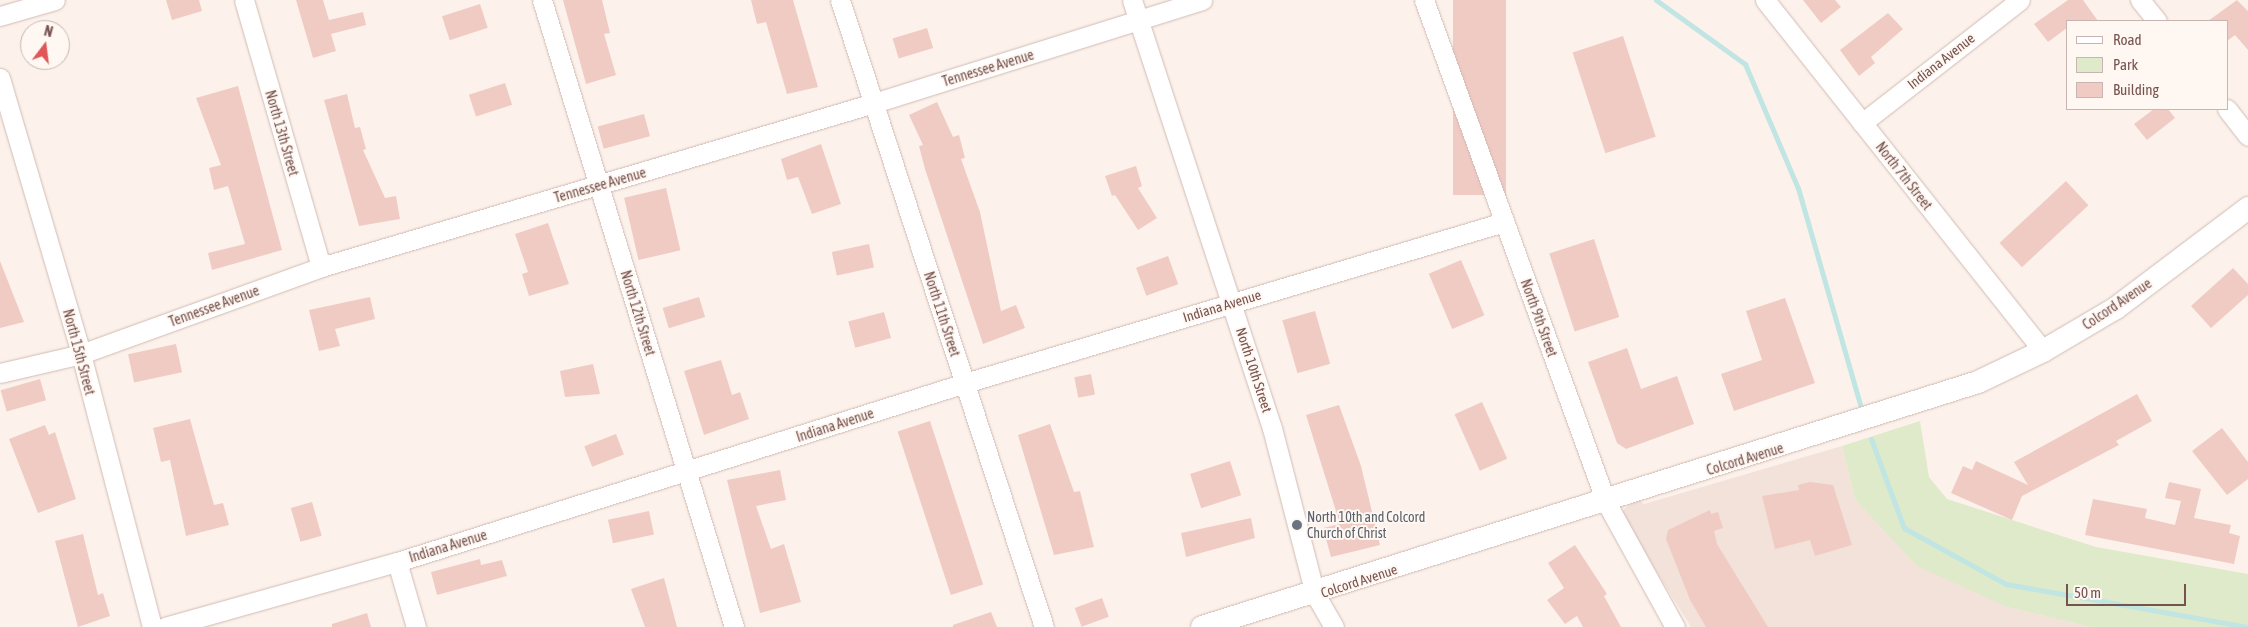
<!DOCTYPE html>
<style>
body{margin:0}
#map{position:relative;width:2248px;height:627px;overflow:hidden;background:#fcf2eb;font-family:"Asap Condensed",sans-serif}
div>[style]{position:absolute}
.residential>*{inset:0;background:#f3e2da}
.green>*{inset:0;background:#deeac9}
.stream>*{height:5px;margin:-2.5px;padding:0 2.5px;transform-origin:2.5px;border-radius:2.5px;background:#c0e5e2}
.building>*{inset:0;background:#f0cbc4;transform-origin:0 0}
.roads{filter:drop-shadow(0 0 1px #d1bab3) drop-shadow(0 0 1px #d1bab3)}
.minor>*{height:19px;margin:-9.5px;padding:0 9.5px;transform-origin:9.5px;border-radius:9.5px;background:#fff}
.tertiary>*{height:22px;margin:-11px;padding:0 11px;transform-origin:11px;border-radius:11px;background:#fff}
.dots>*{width:14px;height:14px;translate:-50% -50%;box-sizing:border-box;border:2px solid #fef7f2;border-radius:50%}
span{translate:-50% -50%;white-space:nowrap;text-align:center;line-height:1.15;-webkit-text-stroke:4px #fef7f2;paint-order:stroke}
.street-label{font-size:14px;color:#77534f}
.worship-label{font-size:14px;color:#5b616d}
.left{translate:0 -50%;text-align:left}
.legend{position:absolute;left:2066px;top:20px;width:162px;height:90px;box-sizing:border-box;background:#fef7f2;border:1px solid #c8b5b1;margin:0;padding:6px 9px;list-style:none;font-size:15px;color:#77534f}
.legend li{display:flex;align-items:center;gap:10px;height:25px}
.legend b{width:25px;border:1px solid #c8b5b1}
.north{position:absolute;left:20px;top:20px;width:50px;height:50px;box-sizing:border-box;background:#fef7f2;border:1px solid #c8b5b1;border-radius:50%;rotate:15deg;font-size:14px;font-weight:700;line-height:20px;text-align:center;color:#77534f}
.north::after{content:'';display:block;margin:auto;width:18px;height:22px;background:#df5758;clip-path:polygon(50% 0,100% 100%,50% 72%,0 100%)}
.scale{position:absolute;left:2066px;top:584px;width:120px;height:22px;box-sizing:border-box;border:2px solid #77534f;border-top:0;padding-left:6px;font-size:15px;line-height:18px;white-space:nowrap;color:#77534f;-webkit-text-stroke:4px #fef7f2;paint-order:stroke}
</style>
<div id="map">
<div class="residential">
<i style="clip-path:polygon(1842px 446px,1855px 499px,2007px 607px,2091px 627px,1691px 627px,1623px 518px,1623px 510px,1638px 499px,1644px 504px)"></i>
</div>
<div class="green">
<i style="clip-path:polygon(1920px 421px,1929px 477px,1947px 499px,2096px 547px,2248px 574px,2248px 627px,2091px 627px,2007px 607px,1917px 566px,1855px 499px,1842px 446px)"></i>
</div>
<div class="stream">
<i style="left:1656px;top:0;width:110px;rotate:35.7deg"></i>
<i style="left:1745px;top:64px;width:135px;rotate:66.9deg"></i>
<i style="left:1798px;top:188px;width:225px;rotate:74deg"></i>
<i style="left:1871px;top:439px;width:95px;rotate:69.7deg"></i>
<i style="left:1904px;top:528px;width:116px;rotate:28.8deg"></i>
<i style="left:2006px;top:584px;width:246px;rotate:10.1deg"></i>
</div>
<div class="building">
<i style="clip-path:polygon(166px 0,199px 0,202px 11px,172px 20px)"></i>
<i style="clip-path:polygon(296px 0,323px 0,329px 20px,363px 12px,366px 25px,331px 34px,336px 51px,313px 58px)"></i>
<i style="clip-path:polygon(563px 0,602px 0,610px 33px,604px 34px,616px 75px,586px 84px)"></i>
<i style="clip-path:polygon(751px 0,793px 0,818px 87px,787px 94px,766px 22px,757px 24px)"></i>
<i style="left:1453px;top:0;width:53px;height:195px"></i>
<i style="clip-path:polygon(1803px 0,1835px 0,1841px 7px,1821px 23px)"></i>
<i style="clip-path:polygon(2068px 0,2083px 0,2098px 21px,2067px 21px,2067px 28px,2048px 42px,2034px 24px)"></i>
<i style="clip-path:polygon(2237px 0,2248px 11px,2248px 50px,2235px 35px,2227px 41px,2227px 21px,2208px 21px)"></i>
<i style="left:480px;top:4px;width:25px;height:40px;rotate:72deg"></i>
<i style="clip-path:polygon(1888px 13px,1903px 29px,1871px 57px,1875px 63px,1859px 76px,1840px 50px)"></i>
<i style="left:927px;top:28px;width:21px;height:36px;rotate:73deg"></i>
<i style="left:1623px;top:36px;width:106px;height:53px;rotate:72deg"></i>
<i style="left:505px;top:83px;width:23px;height:38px;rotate:72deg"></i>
<i style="clip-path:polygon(238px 86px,282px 250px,212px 270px,208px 253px,245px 244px,228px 186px,214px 190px,209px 168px,221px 165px,196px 98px)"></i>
<i style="clip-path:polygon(347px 94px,355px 128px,360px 127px,366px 149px,363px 150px,385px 198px,396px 196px,400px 219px,359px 226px,324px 100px)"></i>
<i style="clip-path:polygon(937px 102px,953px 137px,959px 135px,965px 158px,961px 159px,980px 212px,1001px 311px,1016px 305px,1025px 328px,983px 344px,925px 169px,919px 146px,923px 145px,909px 115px)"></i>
<i style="clip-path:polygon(2154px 109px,2168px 109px,2175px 118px,2147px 140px,2134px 124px)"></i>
<i style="left:644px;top:114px;width:23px;height:48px;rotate:75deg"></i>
<i style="clip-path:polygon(821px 144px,841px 204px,812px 214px,798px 177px,787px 180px,781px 159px)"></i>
<i style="clip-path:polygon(1136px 166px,1142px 186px,1138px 188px,1157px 218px,1138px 230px,1115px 195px,1112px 196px,1105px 176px)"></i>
<i style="left:2066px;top:181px;width:33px;height:91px;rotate:47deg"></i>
<i style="left:666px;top:188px;width:64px;height:43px;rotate:77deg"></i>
<i style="clip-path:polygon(548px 223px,569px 284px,529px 296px,522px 274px,528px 272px,515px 234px)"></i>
<i style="left:1594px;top:239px;width:82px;height:47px;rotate:72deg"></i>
<i style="left:869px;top:244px;width:24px;height:38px;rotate:78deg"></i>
<i style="left:1168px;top:256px;width:30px;height:34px;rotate:70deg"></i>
<i style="left:1461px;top:260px;width:60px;height:35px;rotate:67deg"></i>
<i style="clip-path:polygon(0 261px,24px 322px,0 328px)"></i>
<i style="clip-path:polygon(2233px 268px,2248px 284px,2248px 295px,2211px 328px,2191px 306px)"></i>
<i style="clip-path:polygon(370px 297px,375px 319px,335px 329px,340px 346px,319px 351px,309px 310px)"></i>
<i style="left:699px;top:297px;width:21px;height:38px;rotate:73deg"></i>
<i style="clip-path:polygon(1785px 298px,1815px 383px,1734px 411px,1721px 374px,1762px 360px,1746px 311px)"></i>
<i style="left:1315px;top:311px;width:55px;height:34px;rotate:74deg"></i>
<i style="left:884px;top:312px;width:27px;height:37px;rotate:75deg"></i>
<i style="left:176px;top:344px;width:29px;height:49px;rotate:78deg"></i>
<i style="clip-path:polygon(1627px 348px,1641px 389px,1677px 376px,1694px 424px,1626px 449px,1617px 443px,1588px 362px)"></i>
<i style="clip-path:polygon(721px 360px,732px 395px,740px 392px,749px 419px,704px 435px,684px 371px)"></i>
<i style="clip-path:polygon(593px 364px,600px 394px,565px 397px,560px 371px)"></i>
<i style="left:1091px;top:374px;width:21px;height:17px;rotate:79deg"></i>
<i style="left:40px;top:379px;width:22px;height:41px;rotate:74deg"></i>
<i style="clip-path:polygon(2137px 394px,2152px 421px,2116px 441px,2119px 445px,2022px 496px,2012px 520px,1951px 493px,1963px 466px,1972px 470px,1976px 461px,2028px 485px,2014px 462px)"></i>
<i style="left:1482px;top:402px;width:62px;height:30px;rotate:66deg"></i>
<i style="clip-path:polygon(1339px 405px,1361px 466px,1380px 545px,1331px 557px,1323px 528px,1340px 524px,1306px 415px)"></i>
<i style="clip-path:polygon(190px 419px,214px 505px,223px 503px,229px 525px,186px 536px,170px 460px,161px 462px,153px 428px)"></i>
<i style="left:930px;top:421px;width:172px;height:34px;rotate:72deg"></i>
<i style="clip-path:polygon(1050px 424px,1074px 492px,1080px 491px,1094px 547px,1054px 555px,1018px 435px)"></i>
<i style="clip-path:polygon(45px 425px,49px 435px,55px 432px,76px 499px,38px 513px,9px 439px)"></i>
<i style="clip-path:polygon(2222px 428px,2248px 462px,2248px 479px,2227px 495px,2192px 451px)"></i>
<i style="left:616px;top:434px;width:22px;height:34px;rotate:69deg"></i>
<i style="left:1230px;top:461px;width:36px;height:42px;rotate:72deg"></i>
<i style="clip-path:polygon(780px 470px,786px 500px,756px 506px,771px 549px,784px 544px,801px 602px,760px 613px,727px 480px)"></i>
<i style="clip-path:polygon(1810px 482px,1833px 485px,1852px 545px,1815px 556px,1810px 540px,1775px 549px,1762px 496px,1799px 490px,1798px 485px)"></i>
<i style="clip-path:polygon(2169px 482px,2201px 489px,2194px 518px,2231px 525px,2229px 533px,2240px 536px,2234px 564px,2085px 535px,2093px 499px,2147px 509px,2145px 518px,2175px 525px,2181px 501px,2165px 498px)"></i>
<i style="left:312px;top:502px;width:35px;height:22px;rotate:74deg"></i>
<i style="clip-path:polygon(1710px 510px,1711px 514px,1718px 512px,1723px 528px,1714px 531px,1717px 544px,1768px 627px,1706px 627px,1690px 600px,1666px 539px,1668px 530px)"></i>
<i style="left:649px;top:511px;width:24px;height:42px;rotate:78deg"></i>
<i style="clip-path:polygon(1251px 518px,1255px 538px,1186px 557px,1181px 533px)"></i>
<i style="clip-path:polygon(83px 534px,98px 595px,103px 593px,110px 616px,78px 627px,55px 541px)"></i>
<i style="clip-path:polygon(1575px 545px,1607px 594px,1604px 596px,1621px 627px,1583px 627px,1577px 616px,1565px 624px,1547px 600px,1564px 588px,1548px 563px)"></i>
<i style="clip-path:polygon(480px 559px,481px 565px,502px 560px,507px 576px,437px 595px,431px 572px)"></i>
<i style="clip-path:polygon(664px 578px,677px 627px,645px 627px,631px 589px)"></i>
<i style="left:1102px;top:598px;width:20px;height:29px;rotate:70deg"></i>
<i style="clip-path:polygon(991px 612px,997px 627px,953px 627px,953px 625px)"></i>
<i style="clip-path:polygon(367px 613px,371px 627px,332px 627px,332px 624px)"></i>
</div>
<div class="roads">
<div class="minor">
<i style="left:244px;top:0;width:278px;rotate:73.9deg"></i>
<i style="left:542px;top:0;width:656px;rotate:72.97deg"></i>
<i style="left:840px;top:0;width:659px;rotate:71.98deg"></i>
<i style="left:1132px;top:0;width:450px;rotate:71.9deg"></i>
<i style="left:1272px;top:428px;width:171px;rotate:75.5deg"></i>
<i style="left:1315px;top:594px;width:38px;rotate:60deg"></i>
<i style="left:1424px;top:0;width:534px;rotate:70.07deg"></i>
<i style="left:1606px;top:502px;width:143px;rotate:61.1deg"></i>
<i style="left:1765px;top:0;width:448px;rotate:51.6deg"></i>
<i style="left:2140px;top:0;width:27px;rotate:51deg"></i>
<i style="left:0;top:16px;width:57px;rotate:-16.2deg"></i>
<i style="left:0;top:78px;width:288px;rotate:73.6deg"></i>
<i style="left:81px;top:354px;width:282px;rotate:75.4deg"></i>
<i style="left:2227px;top:109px;width:34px;rotate:52deg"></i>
<i style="left:1862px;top:123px;width:200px;rotate:-37.9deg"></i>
<i style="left:0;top:373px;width:83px;rotate:-13.2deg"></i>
<i style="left:81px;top:354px;width:255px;rotate:-19.9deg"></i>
<i style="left:321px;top:267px;width:577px;rotate:-16.52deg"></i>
<i style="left:874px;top:103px;width:344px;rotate:-17.4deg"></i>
<i style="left:397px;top:562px;width:68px;rotate:73.7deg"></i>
<i style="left:165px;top:627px;width:241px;rotate:-15.7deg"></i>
<i style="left:397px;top:562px;width:596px;rotate:-17.49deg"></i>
<i style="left:965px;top:383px;width:563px;rotate:-16.63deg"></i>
</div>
<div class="tertiary">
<i style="left:1202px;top:627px;width:814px;rotate:-17.52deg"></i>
<i style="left:1978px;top:382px;width:72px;rotate:-25.5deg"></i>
<i style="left:2043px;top:351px;width:85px;rotate:-30.5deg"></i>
<i style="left:2116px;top:308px;width:166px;rotate:-37.1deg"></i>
</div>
</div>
<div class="dots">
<i style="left:1297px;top:525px;background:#6b7280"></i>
</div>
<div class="street-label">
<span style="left:1941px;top:61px;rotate:-38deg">Indiana Avenue</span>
<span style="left:988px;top:68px;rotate:-17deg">Tennessee Avenue</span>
<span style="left:282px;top:133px;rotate:74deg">North 13th Street</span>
<span style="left:1904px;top:176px;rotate:52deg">North 7th Street</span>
<span style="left:600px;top:185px;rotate:-16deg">Tennessee Avenue</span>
<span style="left:2117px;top:304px;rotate:-34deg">Colcord Avenue</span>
<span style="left:214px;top:306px;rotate:-20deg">Tennessee Avenue</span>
<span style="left:1222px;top:306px;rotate:-17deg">Indiana Avenue</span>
<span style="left:638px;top:313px;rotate:73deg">North 12th Street</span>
<span style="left:942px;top:314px;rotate:72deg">North 11th Street</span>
<span style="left:1539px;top:318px;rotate:70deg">North 9th Street</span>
<span style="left:79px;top:352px;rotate:75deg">North 15th Street</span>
<span style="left:1254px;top:370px;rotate:72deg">North 10th Street</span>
<span style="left:835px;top:425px;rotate:-18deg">Indiana Avenue</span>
<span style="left:1745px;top:459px;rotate:-17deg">Colcord Avenue</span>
<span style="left:448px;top:546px;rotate:-17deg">Indiana Avenue</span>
<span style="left:1359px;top:581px;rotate:-18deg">Colcord Avenue</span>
</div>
<div class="worship-label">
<span class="left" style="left:1307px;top:525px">North 10th and Colcord<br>Church of Christ</span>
</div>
<ul class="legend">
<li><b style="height:6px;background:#fff"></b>Road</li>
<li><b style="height:14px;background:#deeac9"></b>Park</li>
<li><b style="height:14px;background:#f0cbc4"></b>Building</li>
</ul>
<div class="north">N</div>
<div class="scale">50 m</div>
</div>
